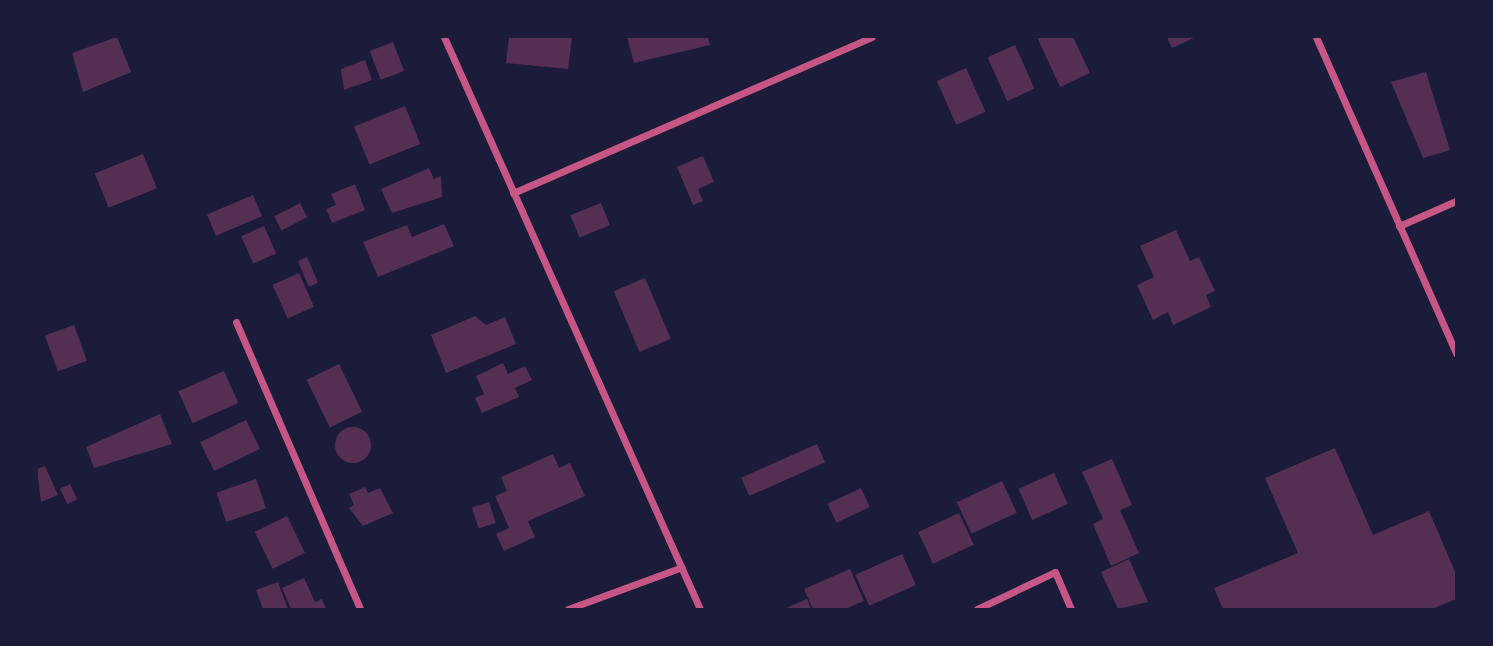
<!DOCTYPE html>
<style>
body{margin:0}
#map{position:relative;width:1493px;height:646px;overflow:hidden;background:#1b1b3a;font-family:"Archivo Narrow",sans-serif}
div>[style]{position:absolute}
.building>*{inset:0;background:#542f53;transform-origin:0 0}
.round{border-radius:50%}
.minor>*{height:7px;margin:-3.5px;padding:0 3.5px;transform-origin:3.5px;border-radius:3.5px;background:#c65784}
span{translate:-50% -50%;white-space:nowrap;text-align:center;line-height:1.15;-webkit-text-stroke:6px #1b1b3a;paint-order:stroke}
.frame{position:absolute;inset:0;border:38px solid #1b1b3a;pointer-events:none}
</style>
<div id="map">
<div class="building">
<i style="clip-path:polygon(117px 37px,131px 72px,83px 92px,72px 53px)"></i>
<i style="clip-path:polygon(509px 37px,572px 37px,568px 69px,506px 63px)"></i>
<i style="clip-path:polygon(627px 37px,708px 37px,710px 45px,634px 63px)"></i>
<i style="clip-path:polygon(1037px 37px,1073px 37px,1090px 73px,1060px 87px)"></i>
<i style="clip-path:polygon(1167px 37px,1196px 37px,1172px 48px)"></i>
<i style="left:393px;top:42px;width:31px;height:25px;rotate:69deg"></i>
<i style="left:1015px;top:45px;width:48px;height:30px;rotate:66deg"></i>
<i style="clip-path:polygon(365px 60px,372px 80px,344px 90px,341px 69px)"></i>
<i style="left:966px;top:68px;width:48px;height:32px;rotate:66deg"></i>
<i style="clip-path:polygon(1426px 72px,1450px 150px,1423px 158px,1391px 82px)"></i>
<i style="left:405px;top:106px;width:41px;height:55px;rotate:68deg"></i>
<i style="left:143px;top:154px;width:37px;height:52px;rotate:68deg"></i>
<i style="clip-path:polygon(703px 156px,714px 182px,698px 189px,703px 201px,693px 205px,677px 167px)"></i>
<i style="clip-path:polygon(429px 168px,434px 179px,441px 176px,442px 197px,392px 213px,381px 189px)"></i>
<i style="clip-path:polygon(355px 184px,365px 210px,332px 223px,326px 209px,336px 205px,331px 194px)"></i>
<i style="left:253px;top:195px;width:23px;height:50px;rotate:67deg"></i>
<i style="left:300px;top:203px;width:16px;height:29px;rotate:63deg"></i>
<i style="left:601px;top:203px;width:24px;height:33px;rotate:68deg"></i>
<i style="clip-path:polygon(444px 224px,454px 246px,378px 277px,363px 242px,407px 225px,412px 237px)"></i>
<i style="left:264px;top:226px;width:30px;height:25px;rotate:66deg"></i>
<i style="clip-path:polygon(1176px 230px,1190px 261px,1199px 257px,1215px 291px,1206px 295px,1211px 307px,1173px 325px,1168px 312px,1153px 320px,1137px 285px,1154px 277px,1140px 246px)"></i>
<i style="left:307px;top:257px;width:28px;height:10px;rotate:67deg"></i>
<i style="left:299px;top:273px;width:37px;height:29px;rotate:66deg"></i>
<i style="left:645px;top:278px;width:66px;height:34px;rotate:67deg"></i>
<i style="clip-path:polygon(475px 316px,486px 325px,505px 317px,516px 344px,446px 373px,431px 335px)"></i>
<i style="left:74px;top:325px;width:38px;height:31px;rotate:70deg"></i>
<i style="clip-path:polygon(503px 363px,508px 374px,525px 366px,532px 380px,515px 388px,519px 397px,482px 413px,475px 398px,484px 394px,476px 376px)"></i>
<i style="left:339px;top:364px;width:53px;height:36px;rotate:64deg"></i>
<i style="left:224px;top:371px;width:35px;height:50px;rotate:66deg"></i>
<i style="clip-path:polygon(160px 414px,172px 444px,94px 468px,86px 447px)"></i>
<i style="left:246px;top:420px;width:32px;height:51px;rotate:64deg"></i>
<i class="round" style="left:335px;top:427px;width:36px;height:36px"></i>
<i style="left:817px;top:444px;width:20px;height:83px;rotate:66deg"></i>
<i style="clip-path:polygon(1335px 448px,1373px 535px,1429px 511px,1456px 574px,1456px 599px,1432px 609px,1223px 609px,1214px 588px,1298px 553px,1265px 478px)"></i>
<i style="clip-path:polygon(553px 454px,559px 468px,570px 463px,585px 496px,528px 521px,535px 537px,504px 551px,496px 534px,509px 528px,495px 496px,507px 491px,501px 477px)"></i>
<i style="clip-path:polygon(1112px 459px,1132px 505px,1120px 510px,1139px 553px,1111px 566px,1093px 524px,1103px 519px,1082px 472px)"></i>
<i style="clip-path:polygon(45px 466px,58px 495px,41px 502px,37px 469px)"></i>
<i style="left:1054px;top:473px;width:34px;height:39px;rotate:66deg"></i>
<i style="left:256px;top:479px;width:31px;height:42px;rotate:71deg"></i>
<i style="left:1002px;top:481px;width:35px;height:50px;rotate:65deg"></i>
<i style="left:70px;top:484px;width:17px;height:11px;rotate:65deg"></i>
<i style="clip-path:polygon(365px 487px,368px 493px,380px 488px,393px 513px,363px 526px,349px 508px,354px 505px,349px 494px)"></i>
<i style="left:861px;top:488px;width:21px;height:37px;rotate:65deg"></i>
<i style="left:489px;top:502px;width:22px;height:18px;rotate:72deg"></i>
<i style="left:959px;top:513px;width:35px;height:45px;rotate:65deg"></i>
<i style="left:287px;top:516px;width:41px;height:36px;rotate:64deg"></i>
<i style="left:902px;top:554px;width:34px;height:51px;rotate:66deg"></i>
<i style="clip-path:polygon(1129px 559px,1148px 602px,1118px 609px,1101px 572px)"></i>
<i style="clip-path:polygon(850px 569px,864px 601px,845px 609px,813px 609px,804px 589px)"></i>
<i style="clip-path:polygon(304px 578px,315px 602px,322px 599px,326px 609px,291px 609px,282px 588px)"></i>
<i style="clip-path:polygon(278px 582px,288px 609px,263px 609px,256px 590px)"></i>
<i style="clip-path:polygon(807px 599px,811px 609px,784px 609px)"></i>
</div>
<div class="minor">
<i style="left:444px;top:37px;width:627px;rotate:65.89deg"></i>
<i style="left:1316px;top:37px;width:346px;rotate:66.1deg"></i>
<i style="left:513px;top:193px;width:391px;rotate:-23.5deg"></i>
<i style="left:1399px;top:226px;width:62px;rotate:-23.7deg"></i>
<i style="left:236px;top:322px;width:313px;rotate:66.6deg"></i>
<i style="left:568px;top:609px;width:121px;rotate:-20.2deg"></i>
<i style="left:977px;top:609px;width:86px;rotate:-25.4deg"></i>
<i style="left:1055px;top:572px;width:40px;rotate:66.6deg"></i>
</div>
<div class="frame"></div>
</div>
